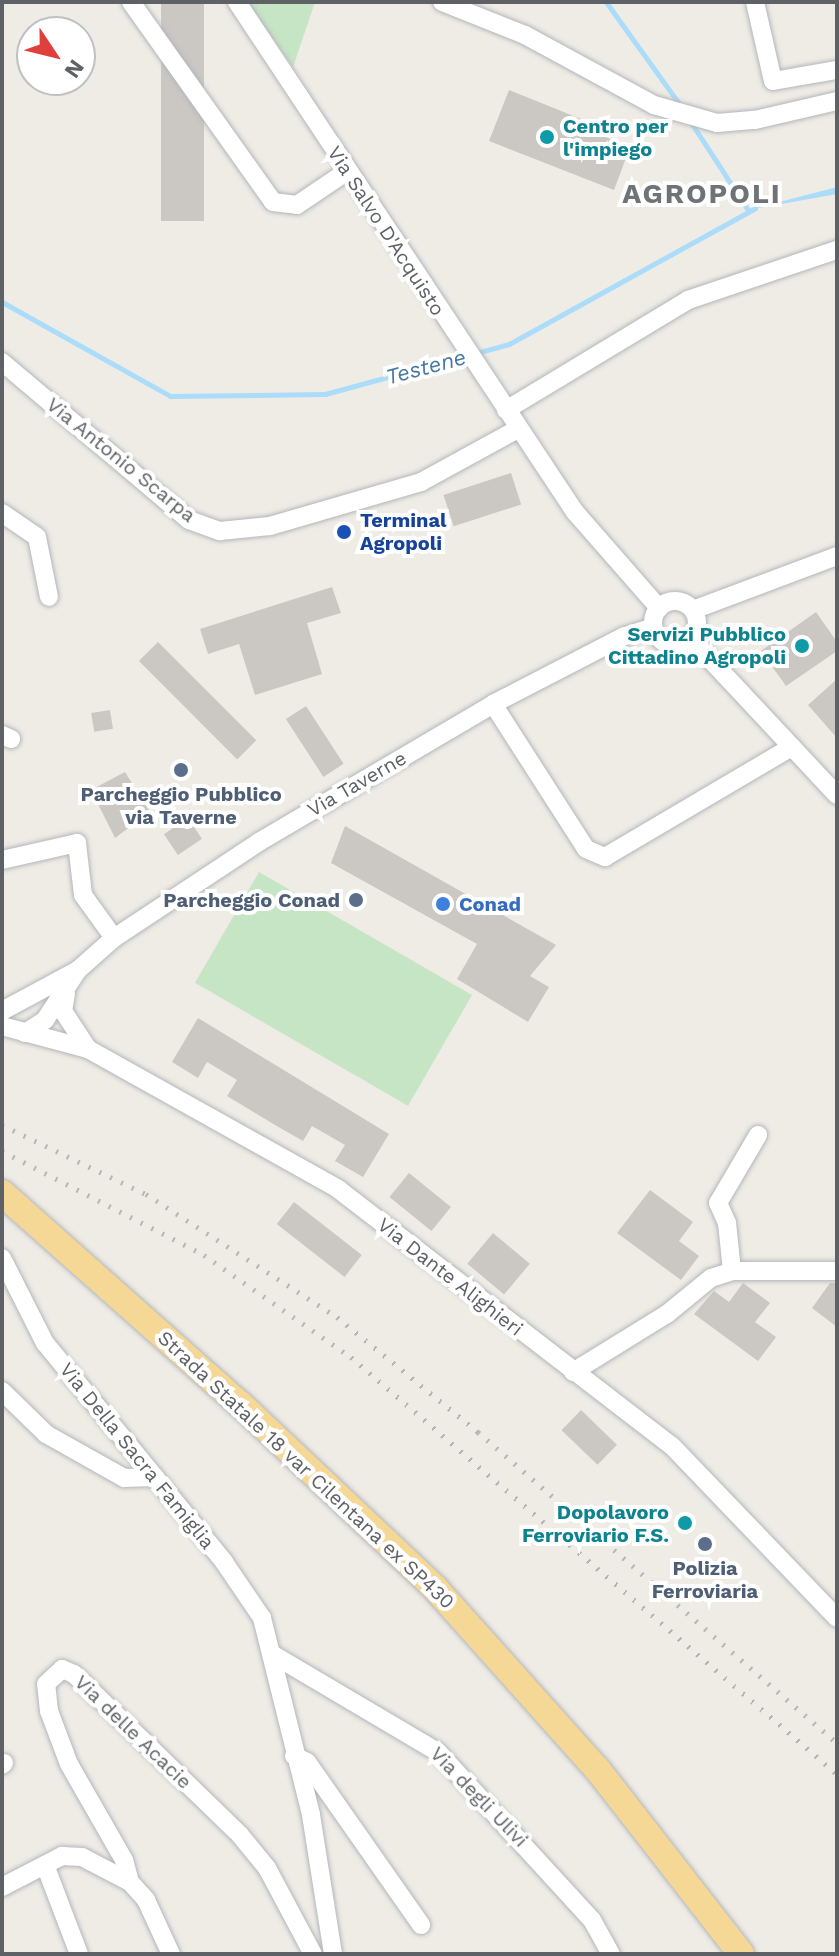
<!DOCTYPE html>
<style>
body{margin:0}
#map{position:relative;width:839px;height:1956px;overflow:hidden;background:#efece6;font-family:"Work Sans",sans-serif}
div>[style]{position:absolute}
.green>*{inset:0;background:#c6e5c4;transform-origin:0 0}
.water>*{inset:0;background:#abdcfa}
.stream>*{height:5px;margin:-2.5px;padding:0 2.5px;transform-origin:2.5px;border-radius:2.5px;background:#abdcfa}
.building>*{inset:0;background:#cbc7c2;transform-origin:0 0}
.roads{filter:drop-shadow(0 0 2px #b3b6ba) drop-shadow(0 0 2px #b3b6ba)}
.minor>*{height:18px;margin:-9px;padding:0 9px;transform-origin:9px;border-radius:9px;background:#fff}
.minor>.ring{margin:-9px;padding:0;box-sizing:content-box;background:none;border:18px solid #fff;border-radius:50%}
.highway>*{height:26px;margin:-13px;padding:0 13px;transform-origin:13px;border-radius:13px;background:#f6d896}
.rail>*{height:5px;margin-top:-2.5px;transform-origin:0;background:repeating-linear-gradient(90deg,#b4b5b5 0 2px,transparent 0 12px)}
.dots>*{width:22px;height:22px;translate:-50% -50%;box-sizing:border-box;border:4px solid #fff;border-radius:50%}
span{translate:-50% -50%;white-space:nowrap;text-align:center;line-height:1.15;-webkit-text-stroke:8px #fff;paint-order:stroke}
.culture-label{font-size:20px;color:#0d838f;font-weight:700}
.left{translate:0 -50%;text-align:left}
.right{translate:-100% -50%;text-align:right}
.street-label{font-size:20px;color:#5e6165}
.transit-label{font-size:20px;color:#164399;font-weight:700}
.service-label{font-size:20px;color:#4e5e75;font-weight:700}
.shop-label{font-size:20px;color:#366cbe;font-weight:700}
.water-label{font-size:22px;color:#4578a3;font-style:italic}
.district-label{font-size:28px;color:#6f7377;font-weight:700;letter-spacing:2px}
.frame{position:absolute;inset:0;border:4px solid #5e6165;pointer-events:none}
.north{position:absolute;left:16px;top:16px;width:80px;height:80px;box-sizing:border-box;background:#fff;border:2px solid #bfc0c1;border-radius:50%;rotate:125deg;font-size:22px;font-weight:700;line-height:32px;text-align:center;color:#5e6165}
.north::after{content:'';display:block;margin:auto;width:28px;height:36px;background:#df403c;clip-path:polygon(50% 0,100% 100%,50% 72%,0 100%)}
</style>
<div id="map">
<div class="green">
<i style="clip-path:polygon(247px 2px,315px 2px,293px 67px)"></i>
<i style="left:259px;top:872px;width:246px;height:128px;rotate:30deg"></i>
</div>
<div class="water">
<i style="clip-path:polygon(837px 187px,837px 194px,748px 210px)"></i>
</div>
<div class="stream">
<i style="left:606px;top:2px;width:127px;rotate:54.3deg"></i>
<i style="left:690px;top:121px;width:106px;rotate:56.9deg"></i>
<i style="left:2px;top:302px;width:193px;rotate:29.2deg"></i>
<i style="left:170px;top:396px;width:155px;rotate:-0.7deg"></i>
<i style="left:325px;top:394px;width:191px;rotate:-15.2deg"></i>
<i style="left:509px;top:344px;width:281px;rotate:-28.9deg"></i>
</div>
<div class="building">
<i style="left:161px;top:2px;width:43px;height:219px"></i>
<i style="clip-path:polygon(509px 90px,596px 125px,593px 132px,630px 147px,614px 190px,489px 141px)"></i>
<i style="left:511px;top:473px;width:33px;height:71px;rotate:72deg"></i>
<i style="clip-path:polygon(332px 587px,341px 613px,307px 623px,322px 674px,255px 695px,239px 644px,208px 654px,200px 629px)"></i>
<i style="clip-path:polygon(816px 612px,837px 642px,837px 651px,786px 686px,761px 651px)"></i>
<i style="left:158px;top:642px;width:139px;height:27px;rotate:45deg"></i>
<i style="clip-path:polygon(837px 679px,837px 738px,808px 705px)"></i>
<i style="left:306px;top:706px;width:69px;height:24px;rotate:57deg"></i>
<i style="left:110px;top:710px;width:19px;height:19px;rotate:81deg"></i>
<i style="clip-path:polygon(125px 772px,150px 812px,115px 838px,91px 790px)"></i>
<i style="left:188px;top:818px;width:25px;height:29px;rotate:56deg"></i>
<i style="clip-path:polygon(345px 826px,556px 945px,530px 976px,549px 987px,528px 1022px,457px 979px,477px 944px,331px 863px)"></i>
<i style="clip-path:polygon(198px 1018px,389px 1134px,363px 1177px,335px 1161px,345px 1145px,312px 1126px,303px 1141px,275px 1125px,227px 1096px,237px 1080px,207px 1062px,198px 1078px,172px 1062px)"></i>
<i style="left:409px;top:1173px;width:54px;height:31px;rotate:39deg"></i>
<i style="clip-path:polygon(650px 1190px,693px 1222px,679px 1241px,699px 1256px,681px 1280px,617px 1233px)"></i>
<i style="left:294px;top:1202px;width:86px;height:28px;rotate:38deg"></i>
<i style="left:493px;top:1233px;width:48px;height:40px;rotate:40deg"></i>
<i style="clip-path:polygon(743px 1283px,770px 1303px,755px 1322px,776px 1337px,758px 1361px,694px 1314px,714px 1291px,729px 1302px)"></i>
<i style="clip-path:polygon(830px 1283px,837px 1283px,837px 1327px,812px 1308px)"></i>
<i style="left:581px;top:1410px;width:50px;height:28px;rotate:44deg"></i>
</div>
<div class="roads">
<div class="minor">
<i style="left:131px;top:2px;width:245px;rotate:54.6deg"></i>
<i style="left:273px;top:202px;width:24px;rotate:7deg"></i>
<i style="left:297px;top:205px;width:59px;rotate:-34deg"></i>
<i style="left:237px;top:2px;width:612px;rotate:56.47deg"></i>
<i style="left:575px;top:512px;width:128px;rotate:48.8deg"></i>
<i style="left:442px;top:2px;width:89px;rotate:21.7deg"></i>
<i style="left:525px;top:35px;width:147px;rotate:28.5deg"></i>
<i style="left:654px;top:105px;width:66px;rotate:15.9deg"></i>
<i style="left:717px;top:123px;width:38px;rotate:-5deg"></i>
<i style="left:755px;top:120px;width:84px;rotate:-13deg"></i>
<i style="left:755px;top:2px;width:81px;rotate:77.2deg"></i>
<i style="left:773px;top:81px;width:65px;rotate:-9.8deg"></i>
<i style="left:2px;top:362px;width:245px;rotate:40.2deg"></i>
<i style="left:189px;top:520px;width:33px;rotate:20deg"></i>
<i style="left:220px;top:531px;width:50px;rotate:-5.7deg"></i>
<i style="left:270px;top:526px;width:157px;rotate:-16.2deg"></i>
<i style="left:421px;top:482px;width:111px;rotate:-28.7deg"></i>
<i style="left:506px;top:410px;width:213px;rotate:-31.1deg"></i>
<i style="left:688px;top:300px;width:157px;rotate:-18.6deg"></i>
<i style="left:2px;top:513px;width:42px;rotate:34.4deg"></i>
<i style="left:37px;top:537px;width:61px;rotate:78.7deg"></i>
<i class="ring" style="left:653px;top:601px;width:26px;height:26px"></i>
<i style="left:693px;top:610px;width:154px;rotate:-20.6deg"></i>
<i style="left:690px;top:638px;width:215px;rotate:46.9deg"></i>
<i style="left:493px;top:704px;width:172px;rotate:57.3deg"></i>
<i style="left:586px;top:849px;width:21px;rotate:23deg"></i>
<i style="left:605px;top:857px;width:217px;rotate:-30.5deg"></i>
<i style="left:2px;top:735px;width:10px;rotate:24deg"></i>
<i style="left:2px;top:860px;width:77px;rotate:-12.8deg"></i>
<i style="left:77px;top:843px;width:52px;rotate:83.4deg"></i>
<i style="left:83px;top:895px;width:53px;rotate:54.2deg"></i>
<i style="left:66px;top:994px;width:17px;rotate:100deg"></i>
<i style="left:63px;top:1011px;width:45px;rotate:56.7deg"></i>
<i style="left:2px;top:1011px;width:86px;rotate:-28.3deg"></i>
<i style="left:78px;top:970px;width:48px;rotate:-41.6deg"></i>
<i style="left:114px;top:938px;width:174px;rotate:-33.5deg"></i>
<i style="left:259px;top:842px;width:272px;rotate:-30.5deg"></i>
<i style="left:493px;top:704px;width:148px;rotate:-27.3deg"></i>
<i style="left:625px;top:636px;width:30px;rotate:-17deg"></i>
<i style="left:2px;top:1026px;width:89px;rotate:15deg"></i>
<i style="left:88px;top:1049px;width:287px;rotate:29.2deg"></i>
<i style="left:338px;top:1189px;width:421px;rotate:37.6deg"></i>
<i style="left:672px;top:1446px;width:238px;rotate:46.2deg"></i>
<i style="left:25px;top:1033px;width:24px;rotate:-33deg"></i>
<i style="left:45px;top:1020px;width:60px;rotate:-56.6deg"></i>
<i style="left:2px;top:1258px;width:95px;rotate:63.2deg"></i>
<i style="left:45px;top:1343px;width:283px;rotate:50.7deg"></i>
<i style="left:224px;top:1562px;width:68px;rotate:55.8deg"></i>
<i style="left:262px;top:1618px;width:203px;rotate:76deg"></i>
<i style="left:311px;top:1815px;width:141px;rotate:81deg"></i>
<i style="left:732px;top:1271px;width:48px;rotate:-95.9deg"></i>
<i style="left:727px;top:1223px;width:22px;rotate:-114deg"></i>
<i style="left:718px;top:1203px;width:79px;rotate:-59.5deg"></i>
<i style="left:573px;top:1372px;width:110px;rotate:-31.7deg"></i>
<i style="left:667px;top:1314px;width:57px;rotate:-39.3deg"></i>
<i style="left:711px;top:1278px;width:22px;rotate:-18deg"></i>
<i style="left:732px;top:1271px;width:105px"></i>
<i style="left:2px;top:1391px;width:62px;rotate:44.3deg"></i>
<i style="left:46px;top:1434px;width:90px;rotate:29.4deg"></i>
<i style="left:124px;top:1478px;width:31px;rotate:-2deg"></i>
<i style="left:272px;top:1654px;width:193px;rotate:30.6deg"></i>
<i style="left:438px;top:1752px;width:228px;rotate:47.5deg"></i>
<i style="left:592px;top:1920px;width:39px;rotate:61deg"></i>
<i style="left:294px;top:1756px;width:14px;rotate:25deg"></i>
<i style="left:307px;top:1762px;width:199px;rotate:55deg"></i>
<i style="left:2px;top:1765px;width:3px;rotate:-45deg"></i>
<i style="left:45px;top:1865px;width:95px;rotate:69.1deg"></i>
<i style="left:130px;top:1882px;width:23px;rotate:-105deg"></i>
<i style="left:124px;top:1860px;width:111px;rotate:-119.8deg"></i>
<i style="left:69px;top:1764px;width:57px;rotate:-110.7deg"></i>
<i style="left:49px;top:1711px;width:27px;rotate:-96deg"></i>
<i style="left:46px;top:1684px;width:22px;rotate:-43deg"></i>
<i style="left:62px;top:1669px;width:13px;rotate:23deg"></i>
<i style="left:74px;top:1674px;width:231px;rotate:44.1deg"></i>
<i style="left:240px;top:1835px;width:43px;rotate:50.7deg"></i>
<i style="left:267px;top:1868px;width:98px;rotate:61.9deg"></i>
<i style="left:2px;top:1887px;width:68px;rotate:-27.3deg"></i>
<i style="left:62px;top:1856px;width:20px;rotate:3deg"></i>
<i style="left:82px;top:1857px;width:54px;rotate:27.5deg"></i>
<i style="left:130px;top:1882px;width:24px;rotate:48deg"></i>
<i style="left:146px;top:1900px;width:60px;rotate:65.2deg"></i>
</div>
<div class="highway">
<i style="left:2px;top:1193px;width:318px;rotate:41.6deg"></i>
<i style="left:240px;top:1404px;width:270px;rotate:43.3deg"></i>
<i style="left:436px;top:1589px;width:243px;rotate:48.2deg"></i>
<i style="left:598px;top:1770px;width:233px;rotate:52.1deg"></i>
</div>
</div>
<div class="rail">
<i style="left:2px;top:1125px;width:160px;rotate:25.6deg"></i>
<i style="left:146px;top:1194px;width:227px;rotate:32.8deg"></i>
<i style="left:337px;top:1317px;width:182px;rotate:39.2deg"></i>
<i style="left:478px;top:1432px;width:475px;rotate:40.9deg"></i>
<i style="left:2px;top:1151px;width:227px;rotate:27.2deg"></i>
<i style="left:204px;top:1255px;width:179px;rotate:34.8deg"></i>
<i style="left:351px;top:1357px;width:640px;rotate:40.63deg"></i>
</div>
<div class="dots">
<i style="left:547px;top:137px;background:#0f9aa8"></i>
<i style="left:344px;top:532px;background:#1a4fb4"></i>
<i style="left:802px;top:646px;background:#0f9aa8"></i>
<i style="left:181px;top:770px;background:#5c6f8a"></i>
<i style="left:356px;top:900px;background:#5c6f8a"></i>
<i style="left:443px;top:904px;background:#3f7fe0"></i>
<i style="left:685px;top:1523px;background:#0f9aa8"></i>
<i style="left:705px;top:1544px;background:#5c6f8a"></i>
</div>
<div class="culture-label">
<span class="left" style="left:563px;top:138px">Centro per<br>l'impiego</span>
<span class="right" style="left:786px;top:646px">Servizi Pubblico<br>Cittadino Agropoli</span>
<span class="right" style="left:669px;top:1524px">Dopolavoro<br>Ferroviario F.S.</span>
</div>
<div class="street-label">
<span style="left:386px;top:231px;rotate:57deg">Via Salvo D'Acquisto</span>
<span style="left:121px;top:460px;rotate:39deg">Via Antonio Scarpa</span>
<span style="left:357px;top:784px;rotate:-30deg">Via Taverne</span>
<span style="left:450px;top:1277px;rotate:38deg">Via Dante Alighieri</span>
<span style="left:137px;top:1456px;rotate:51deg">Via Della Sacra Famiglia</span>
<span style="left:306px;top:1470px;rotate:43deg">Strada Statale 18 var Cilentana ex SP430</span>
<span style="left:133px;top:1732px;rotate:44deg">Via delle Acacie</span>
<span style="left:479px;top:1797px;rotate:46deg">Via degli Ulivi</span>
</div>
<div class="transit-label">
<span class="left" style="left:360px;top:532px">Terminal<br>Agropoli</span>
</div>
<div class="service-label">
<span style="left:181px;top:806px">Parcheggio Pubblico<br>via Taverne</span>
<span class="right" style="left:340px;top:900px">Parcheggio Conad</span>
<span style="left:705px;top:1580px">Polizia<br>Ferroviaria</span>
</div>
<div class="shop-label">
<span class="left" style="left:459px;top:904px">Conad</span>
</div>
<div class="water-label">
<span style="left:426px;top:367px;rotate:-15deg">Testene</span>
</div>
<div class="district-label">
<span style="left:702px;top:194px">AGROPOLI</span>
</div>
<div class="frame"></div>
<div class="north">N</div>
</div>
